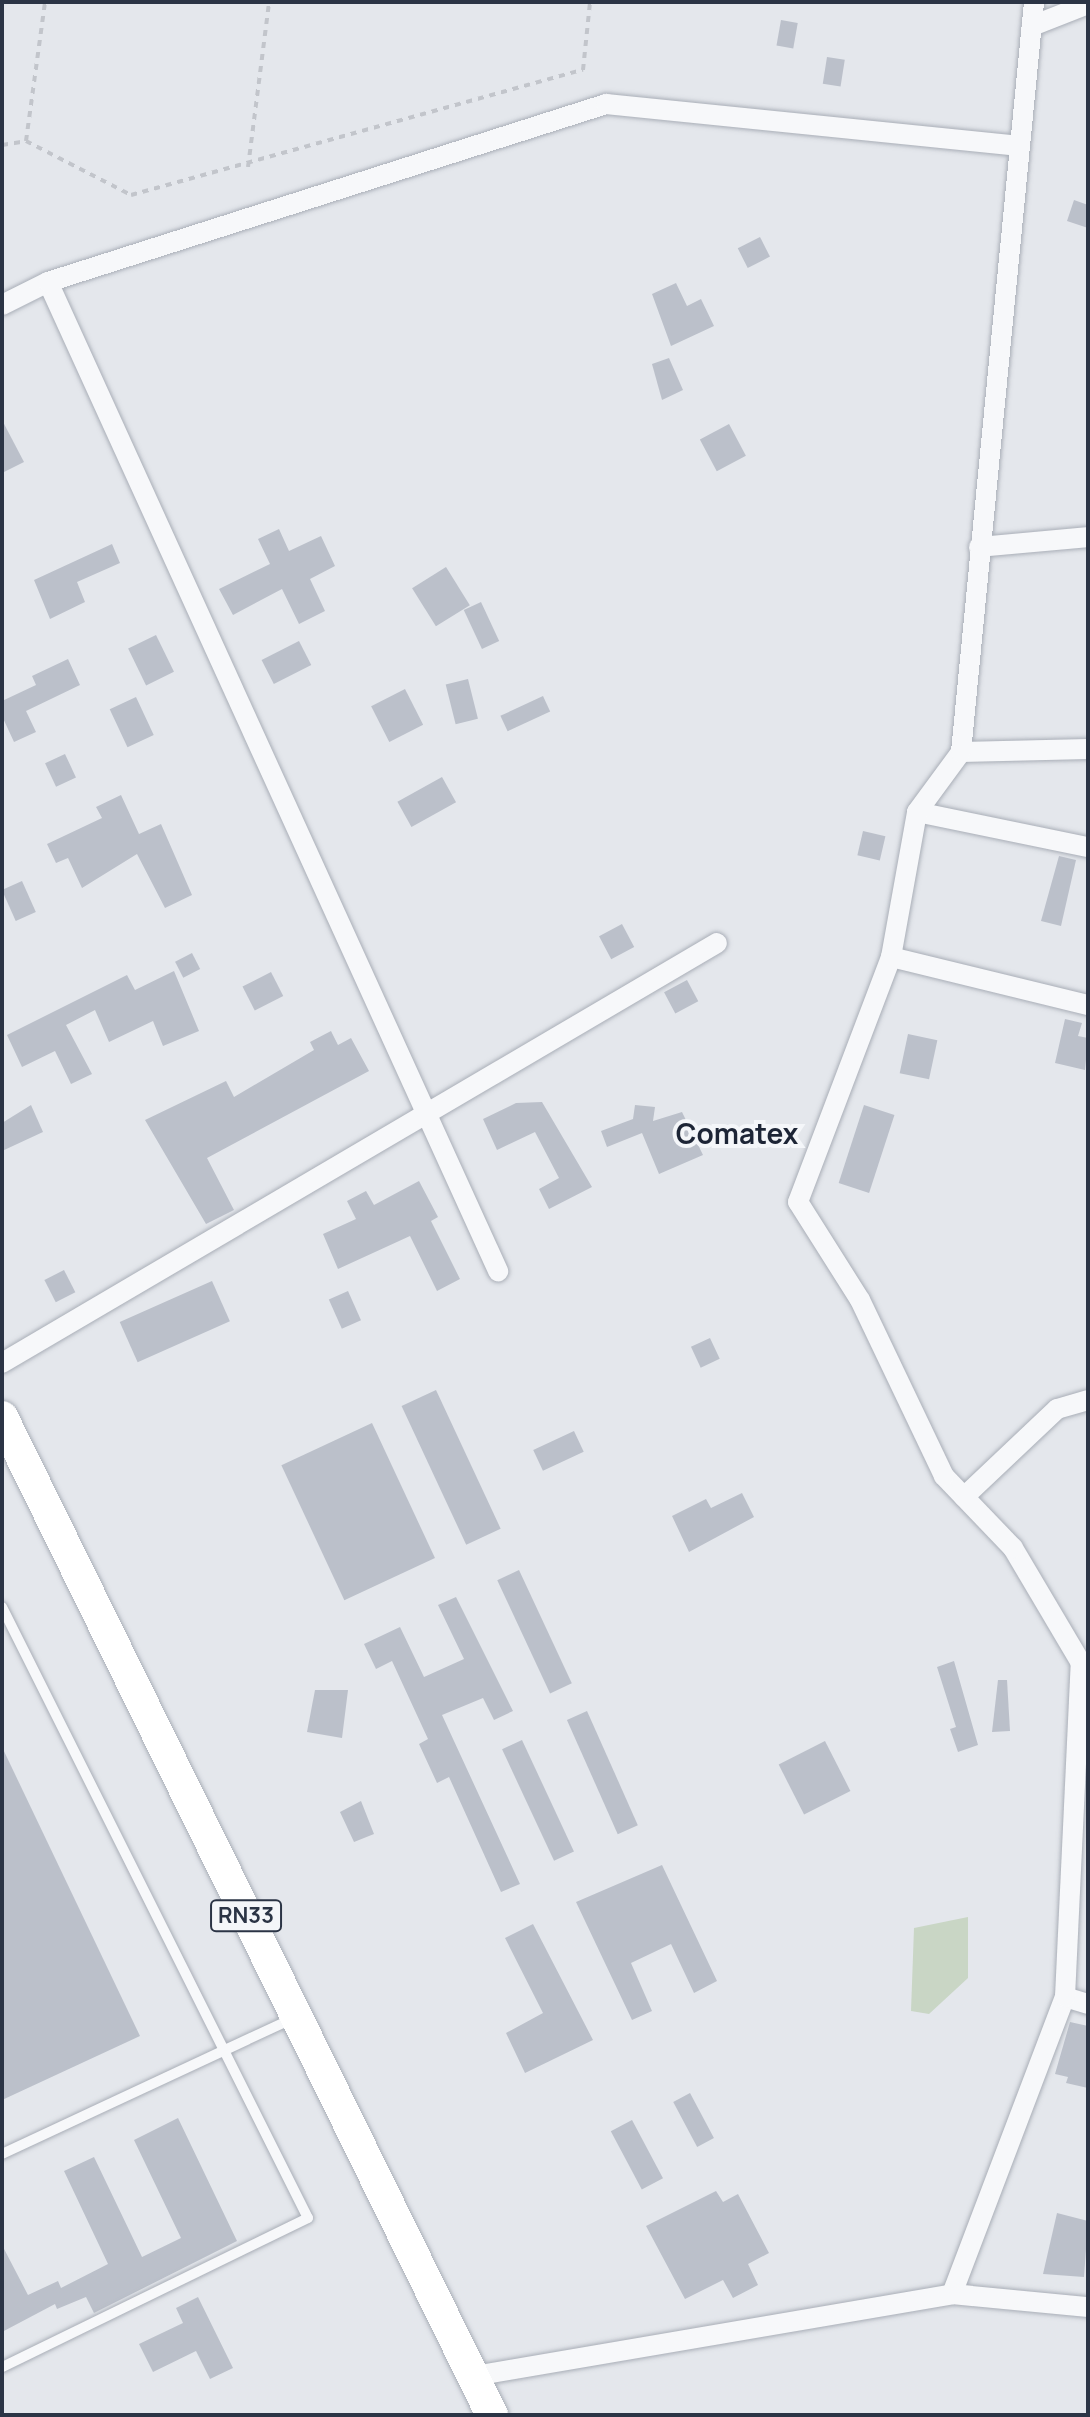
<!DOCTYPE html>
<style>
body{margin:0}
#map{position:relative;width:1090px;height:2417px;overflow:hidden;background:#e4e7ec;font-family:Manrope,sans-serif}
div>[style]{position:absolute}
.green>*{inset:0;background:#c9d6c5}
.building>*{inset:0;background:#bbc0ca;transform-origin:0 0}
.path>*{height:4px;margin-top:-2px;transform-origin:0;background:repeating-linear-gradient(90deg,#c2c5cb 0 6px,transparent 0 12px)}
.roads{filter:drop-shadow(0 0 2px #a9aeb7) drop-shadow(0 0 2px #a9aeb7)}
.lane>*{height:10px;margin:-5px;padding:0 5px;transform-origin:5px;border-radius:5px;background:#f7f8fa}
.street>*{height:20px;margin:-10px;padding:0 10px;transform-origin:10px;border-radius:10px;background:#f7f8fa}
.primary>*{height:32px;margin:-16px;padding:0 16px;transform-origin:16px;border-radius:16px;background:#fff}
span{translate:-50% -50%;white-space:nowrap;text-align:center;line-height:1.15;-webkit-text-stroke:8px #f4f6f9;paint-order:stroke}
.shield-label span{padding:2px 6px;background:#f4f6f9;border:2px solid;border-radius:6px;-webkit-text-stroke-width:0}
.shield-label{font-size:22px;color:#2b3445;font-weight:700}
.quarter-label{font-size:28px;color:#1d2536;font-weight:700}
.frame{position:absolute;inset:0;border:4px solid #2b3445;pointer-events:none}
</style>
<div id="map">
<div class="green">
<i style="clip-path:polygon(968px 1917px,968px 1978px,929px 2014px,911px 2011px,914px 1928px)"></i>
</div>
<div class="building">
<i style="left:781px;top:20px;width:17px;height:26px;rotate:10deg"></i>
<i style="left:827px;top:57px;width:18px;height:27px;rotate:9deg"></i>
<i style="clip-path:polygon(1074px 200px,1088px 205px,1088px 228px,1067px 221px)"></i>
<i style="left:760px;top:237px;width:22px;height:25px;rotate:63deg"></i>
<i style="clip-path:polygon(676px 283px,687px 306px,701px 299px,714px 326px,671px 346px,652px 294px)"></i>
<i style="clip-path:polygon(669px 358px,683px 390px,662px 400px,652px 364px)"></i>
<i style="clip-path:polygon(2px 420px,24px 462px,2px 473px)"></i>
<i style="left:729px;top:424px;width:36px;height:33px;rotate:62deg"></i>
<i style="clip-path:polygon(279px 529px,289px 551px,321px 536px,335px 566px,310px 579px,325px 611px,299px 624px,282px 589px,233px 615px,219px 589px,270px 564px,258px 539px)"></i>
<i style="clip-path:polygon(112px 544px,120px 563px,77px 582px,85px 602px,50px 619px,34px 580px)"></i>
<i style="left:446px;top:567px;width:45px;height:40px;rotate:58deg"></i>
<i style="left:481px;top:602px;width:43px;height:19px;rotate:65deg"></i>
<i style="left:156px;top:635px;width:41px;height:31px;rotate:64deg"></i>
<i style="left:299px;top:641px;width:27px;height:42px;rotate:63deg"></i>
<i style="clip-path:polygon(68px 659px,80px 685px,26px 711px,36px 732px,14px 742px,2px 716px,2px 701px,36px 685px,32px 676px)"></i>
<i style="left:468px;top:679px;width:41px;height:23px;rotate:76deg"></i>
<i style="left:405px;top:689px;width:40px;height:38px;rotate:63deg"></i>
<i style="left:543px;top:696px;width:17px;height:47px;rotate:65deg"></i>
<i style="left:136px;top:697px;width:42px;height:29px;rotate:65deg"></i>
<i style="left:65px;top:754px;width:26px;height:22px;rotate:65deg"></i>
<i style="left:442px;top:777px;width:29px;height:51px;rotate:61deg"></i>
<i style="clip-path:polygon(121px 795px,139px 834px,161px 824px,192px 895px,165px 908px,137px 854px,82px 888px,68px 858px,56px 863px,47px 844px,102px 818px,96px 807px)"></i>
<i style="left:863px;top:831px;width:23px;height:25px;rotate:13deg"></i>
<i style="clip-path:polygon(1059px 856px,1076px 860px,1061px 926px,1041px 921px)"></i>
<i style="left:22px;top:881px;width:34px;height:22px;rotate:66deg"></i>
<i style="left:622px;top:924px;width:26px;height:26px;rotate:62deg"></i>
<i style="left:192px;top:953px;width:18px;height:19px;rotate:63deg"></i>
<i style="clip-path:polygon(174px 971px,199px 1031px,163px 1046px,153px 1021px,109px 1042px,95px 1010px,66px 1025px,92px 1074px,71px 1084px,55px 1051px,22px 1067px,7px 1035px,127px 975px,135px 990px)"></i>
<i style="left:271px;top:972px;width:27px;height:32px;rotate:63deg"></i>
<i style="left:687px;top:980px;width:24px;height:26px;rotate:62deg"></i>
<i style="clip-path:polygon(1065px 1019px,1082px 1023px,1078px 1036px,1088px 1038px,1085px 1070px,1055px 1063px)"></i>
<i style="clip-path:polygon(331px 1031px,338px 1045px,351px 1038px,369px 1071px,207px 1158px,234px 1210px,206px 1224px,145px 1120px,226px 1081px,234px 1097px,314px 1050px,310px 1042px)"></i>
<i style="left:908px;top:1034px;width:30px;height:40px;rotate:12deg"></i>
<i style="clip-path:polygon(542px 1102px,592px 1187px,549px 1209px,539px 1189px,559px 1178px,535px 1132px,497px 1150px,483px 1119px,516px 1103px)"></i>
<i style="clip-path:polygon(31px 1105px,43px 1132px,2px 1151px,2px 1123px)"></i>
<i style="clip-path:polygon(635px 1105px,655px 1107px,653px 1121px,682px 1112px,703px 1155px,659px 1174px,642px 1133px,607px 1147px,601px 1131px,633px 1119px)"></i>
<i style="left:864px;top:1105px;width:32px;height:82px;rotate:18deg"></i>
<i style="clip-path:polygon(419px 1181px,438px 1217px,431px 1221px,460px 1279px,437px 1291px,410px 1236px,338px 1269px,323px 1234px,356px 1219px,347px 1201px,366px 1191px,374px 1205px)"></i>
<i style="left:64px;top:1270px;width:25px;height:22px;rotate:63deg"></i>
<i style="left:212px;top:1281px;width:44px;height:101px;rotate:66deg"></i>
<i style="left:348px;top:1291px;width:32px;height:21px;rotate:66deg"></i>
<i style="left:710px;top:1338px;width:23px;height:21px;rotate:65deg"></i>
<i style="left:436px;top:1390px;width:153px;height:38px;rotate:65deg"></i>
<i style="left:372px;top:1423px;width:149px;height:100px;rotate:65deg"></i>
<i style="left:574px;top:1431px;width:23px;height:45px;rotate:65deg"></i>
<i style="clip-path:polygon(742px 1493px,754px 1517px,689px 1552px,672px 1516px,706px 1499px,711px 1508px)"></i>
<i style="left:519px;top:1570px;width:125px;height:24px;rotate:65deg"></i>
<i style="clip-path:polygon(456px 1597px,513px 1711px,494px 1720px,483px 1698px,442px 1715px,520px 1884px,501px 1892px,449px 1777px,437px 1783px,419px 1744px,428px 1739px,392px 1661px,376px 1669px,364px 1644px,400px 1627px,424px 1677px,464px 1659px,438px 1605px)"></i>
<i style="clip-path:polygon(954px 1661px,978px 1745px,958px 1752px,950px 1729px,956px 1727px,937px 1667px)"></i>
<i style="clip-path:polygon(998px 1680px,1007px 1680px,1010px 1731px,992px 1732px)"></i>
<i style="clip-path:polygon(315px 1690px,348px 1690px,342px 1738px,307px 1732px)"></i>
<i style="left:587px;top:1711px;width:125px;height:22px;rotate:66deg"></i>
<i style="left:522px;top:1740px;width:123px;height:22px;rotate:65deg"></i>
<i style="left:825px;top:1741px;width:56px;height:52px;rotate:63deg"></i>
<i style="clip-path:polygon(2px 1747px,140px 2036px,2px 2100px)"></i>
<i style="clip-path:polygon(361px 1801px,374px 1834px,354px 1842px,340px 1812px)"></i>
<i style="clip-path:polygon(662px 1865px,717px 1981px,694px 1993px,671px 1944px,631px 1963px,652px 2011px,632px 2020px,576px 1902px)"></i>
<i style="clip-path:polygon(533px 1924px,593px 2040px,525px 2073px,506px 2033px,543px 2013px,505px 1938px)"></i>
<i style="clip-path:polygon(1070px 2022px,1088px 2026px,1088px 2088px,1066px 2083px,1068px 2077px,1055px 2074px)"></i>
<i style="left:690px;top:2093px;width:51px;height:19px;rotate:62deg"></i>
<i style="clip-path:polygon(178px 2118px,237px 2241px,94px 2313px,86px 2297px,57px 2309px,55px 2304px,2px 2332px,2px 2245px,28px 2295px,58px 2281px,61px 2288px,108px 2264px,64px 2171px,94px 2157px,142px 2257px,181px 2238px,134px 2140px)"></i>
<i style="left:632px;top:2120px;width:66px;height:24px;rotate:62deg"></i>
<i style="clip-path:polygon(716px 2191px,723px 2202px,738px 2194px,769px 2253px,748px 2264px,758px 2285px,733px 2298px,723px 2280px,685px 2299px,646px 2226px)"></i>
<i style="clip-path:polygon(1057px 2213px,1088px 2221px,1084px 2277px,1043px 2274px)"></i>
<i style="clip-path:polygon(198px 2297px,233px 2368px,210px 2379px,196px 2351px,153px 2372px,139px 2344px,183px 2323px,176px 2308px)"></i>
</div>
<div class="path">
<i style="left:26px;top:141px;width:140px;rotate:-82.2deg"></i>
<i style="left:2px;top:145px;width:24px;rotate:-9deg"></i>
<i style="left:26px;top:141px;width:118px;rotate:27.2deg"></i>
<i style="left:131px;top:195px;width:469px;rotate:-15.5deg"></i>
<i style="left:583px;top:70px;width:68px;rotate:-84.1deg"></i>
<i style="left:248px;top:167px;width:166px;rotate:-82.7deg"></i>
</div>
<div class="roads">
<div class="lane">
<i style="left:2px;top:1607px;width:683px;rotate:63.4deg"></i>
<i style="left:308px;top:2218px;width:340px;rotate:154deg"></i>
<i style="left:2px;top:2154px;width:322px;rotate:-25deg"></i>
</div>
<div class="street">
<i style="left:1032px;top:26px;width:60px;rotate:-21.4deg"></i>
<i style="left:48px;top:282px;width:1087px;rotate:65.53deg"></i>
<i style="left:2px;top:305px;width:51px;rotate:-26.6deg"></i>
<i style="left:48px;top:282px;width:586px;rotate:-17.69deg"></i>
<i style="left:606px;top:104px;width:416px;rotate:5.8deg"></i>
<i style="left:979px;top:547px;width:109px;rotate:-5.2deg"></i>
<i style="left:961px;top:752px;width:127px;rotate:-1.4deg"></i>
<i style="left:917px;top:812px;width:175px;rotate:11.6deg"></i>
<i style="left:891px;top:957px;width:203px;rotate:13.7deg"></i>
<i style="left:2px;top:1363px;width:829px;rotate:-30.43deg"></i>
<i style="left:964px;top:1497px;width:128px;rotate:-43.4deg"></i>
<i style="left:1057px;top:1409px;width:32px;rotate:-16deg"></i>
<i style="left:1065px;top:1997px;width:24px;rotate:17deg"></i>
<i style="left:952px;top:2294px;width:318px;rotate:-69.2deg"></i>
<i style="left:1065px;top:1997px;width:334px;rotate:-87.3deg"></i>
<i style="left:1081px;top:1663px;width:134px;rotate:-120.6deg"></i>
<i style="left:1013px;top:1548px;width:100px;rotate:-133.8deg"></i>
<i style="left:944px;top:1476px;width:195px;rotate:-115.5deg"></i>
<i style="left:860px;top:1300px;width:116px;rotate:-122.3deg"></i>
<i style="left:798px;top:1202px;width:262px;rotate:-69.2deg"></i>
<i style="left:891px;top:957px;width:147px;rotate:-79.8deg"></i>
<i style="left:917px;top:812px;width:74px;rotate:-53.7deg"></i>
<i style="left:961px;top:752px;width:754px;rotate:-84.44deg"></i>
<i style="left:474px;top:2376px;width:485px;rotate:-9.7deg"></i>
<i style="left:952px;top:2294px;width:137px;rotate:5.5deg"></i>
</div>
<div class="primary">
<i style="left:2px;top:1417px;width:1112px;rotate:63.85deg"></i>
</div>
</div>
<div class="shield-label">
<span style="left:246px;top:1916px">RN33</span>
</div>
<div class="quarter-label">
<span style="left:737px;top:1133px">Comatex</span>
</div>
<div class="frame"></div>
</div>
